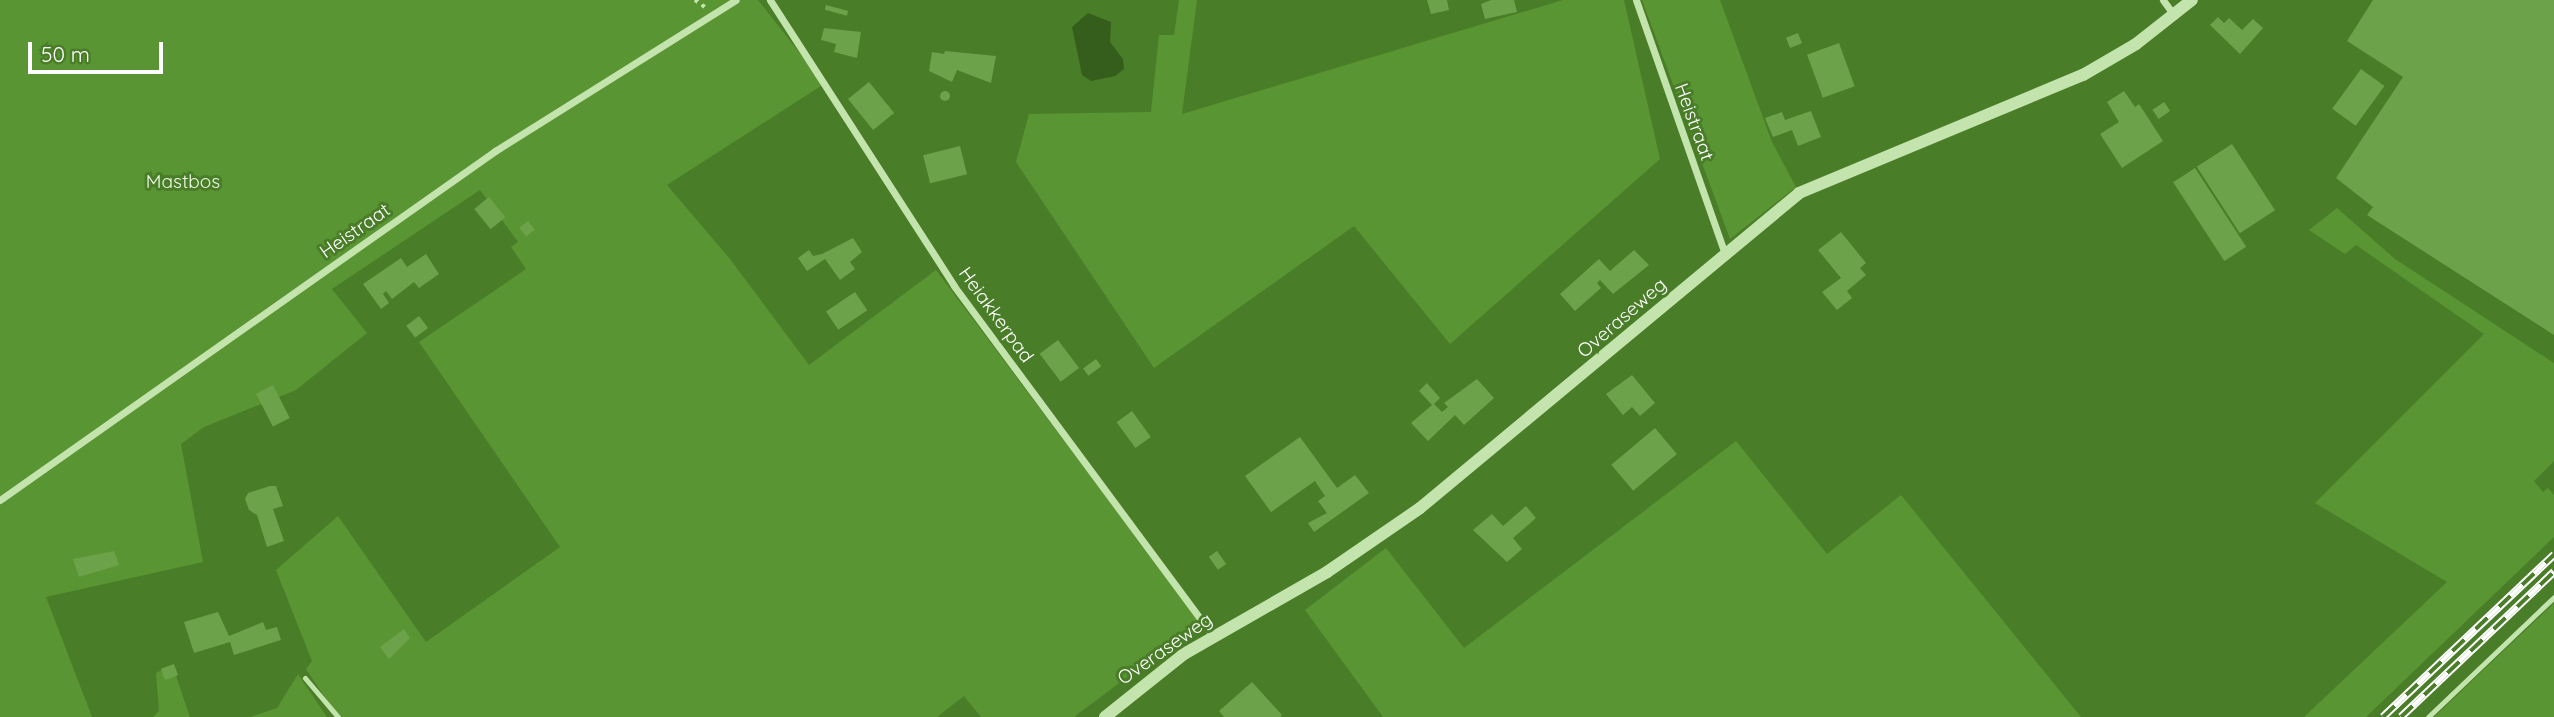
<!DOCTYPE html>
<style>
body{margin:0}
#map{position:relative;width:2554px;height:717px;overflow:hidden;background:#497d28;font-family:Quicksand,sans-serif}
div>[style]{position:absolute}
.green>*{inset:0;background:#5a9533}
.water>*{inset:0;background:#355e1c}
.building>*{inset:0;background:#6ca249;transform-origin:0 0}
.round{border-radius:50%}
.path>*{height:3.5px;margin-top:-1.75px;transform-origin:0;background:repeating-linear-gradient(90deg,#c4e4ae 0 3.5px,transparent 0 8.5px)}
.service>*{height:5px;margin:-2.5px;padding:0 2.5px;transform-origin:2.5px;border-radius:2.5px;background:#c4e4ae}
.minor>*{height:7px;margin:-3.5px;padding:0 3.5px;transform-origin:3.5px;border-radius:3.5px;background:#c4e4ae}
.tertiary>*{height:12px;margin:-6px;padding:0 6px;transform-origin:6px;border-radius:6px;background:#c4e4ae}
.rail>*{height:8px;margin-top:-4px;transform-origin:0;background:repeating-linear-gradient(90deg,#497d28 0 16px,#fff 0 32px);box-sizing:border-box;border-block:2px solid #fff}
span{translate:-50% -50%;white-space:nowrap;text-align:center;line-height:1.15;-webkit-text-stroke:6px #497d28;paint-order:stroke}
.street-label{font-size:19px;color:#fff}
.park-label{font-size:19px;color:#edf9e5}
.scale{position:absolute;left:28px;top:42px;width:135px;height:32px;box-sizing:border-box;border:4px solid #fff;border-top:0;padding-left:9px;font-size:21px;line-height:24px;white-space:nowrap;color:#fff;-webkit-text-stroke:5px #497d28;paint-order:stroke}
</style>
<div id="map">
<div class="green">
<i style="clip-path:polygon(0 0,758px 0,824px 84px,667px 185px,730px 259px,809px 365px,936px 270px,1200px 622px,1074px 717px,981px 717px,964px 696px,937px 717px,338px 717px,306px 669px,312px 661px,276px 570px,338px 516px,426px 642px,560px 547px,419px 342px,526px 269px,511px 247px,518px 242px,480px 190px,332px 289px,367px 333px,296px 390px,204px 427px,181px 444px,203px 562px,46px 597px,92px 717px,0 717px)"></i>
<i style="clip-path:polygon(1179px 0,1197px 0,1182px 114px,1563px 0,1624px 0,1660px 159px,1450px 344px,1354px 226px,1154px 368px,1016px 162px,1029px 114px,1151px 112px,1159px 35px,1174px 35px)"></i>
<i style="clip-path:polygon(1642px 0,1720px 0,1772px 142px,1796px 187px,1730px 239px)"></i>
<i style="clip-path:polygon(2337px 208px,2395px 259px,2554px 363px,2554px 461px,2534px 481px,2543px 492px,2548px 488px,2554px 495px,2554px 537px,2366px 717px,2304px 717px,2447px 582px,2315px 503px,2484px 334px,2356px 245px,2345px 254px,2309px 230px)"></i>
<i style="clip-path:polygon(1736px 441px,1827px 554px,1901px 495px,2081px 717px,1383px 717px,1305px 610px,1386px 548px,1464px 648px)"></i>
<i style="clip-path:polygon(2554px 603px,2554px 717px,2434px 717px,2476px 677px)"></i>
<i style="clip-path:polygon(166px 668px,174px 670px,190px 717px,153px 717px,159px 711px,156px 673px)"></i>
<i style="clip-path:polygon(298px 674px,327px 717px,250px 717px,277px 708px)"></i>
</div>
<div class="water">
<i style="clip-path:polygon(1088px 13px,1111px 22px,1110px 42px,1123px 59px,1124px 69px,1115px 76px,1091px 81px,1082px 75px,1072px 27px)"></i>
</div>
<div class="building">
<i style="clip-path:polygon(1427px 0,1447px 0,1449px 10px,1431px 14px)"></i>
<i style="clip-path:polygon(1491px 0,1514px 0,1517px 12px,1485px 19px,1481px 4px)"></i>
<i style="clip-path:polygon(2373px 0,2554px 0,2554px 335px,2367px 215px,2373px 207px,2336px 178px,2403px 77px,2347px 41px)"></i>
<i style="left:826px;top:5px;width:23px;height:5px;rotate:15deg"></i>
<i style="clip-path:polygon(2218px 17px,2224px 23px,2229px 18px,2242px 30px,2253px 19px,2263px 28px,2240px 54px,2210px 25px)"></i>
<i style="clip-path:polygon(824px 28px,861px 32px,857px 58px,834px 52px,836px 44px,821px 40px)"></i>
<i style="left:1798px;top:33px;width:11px;height:13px;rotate:68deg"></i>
<i style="left:1839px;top:43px;width:46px;height:34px;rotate:70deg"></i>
<i style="clip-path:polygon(945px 51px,996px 56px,991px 83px,957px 70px,952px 82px,929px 71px,932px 52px,944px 54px)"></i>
<i style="left:2361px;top:69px;width:29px;height:49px;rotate:36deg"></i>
<i style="left:869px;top:82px;width:40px;height:27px;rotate:51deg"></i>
<i class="round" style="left:940px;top:91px;width:10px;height:10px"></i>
<i style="clip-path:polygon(2124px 91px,2135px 107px,2139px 104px,2163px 141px,2122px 168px,2100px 134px,2119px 122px,2107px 102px)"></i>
<i style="left:2164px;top:102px;width:11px;height:14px;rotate:56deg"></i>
<i style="clip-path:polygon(1811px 111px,1821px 137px,1798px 146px,1792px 130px,1773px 137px,1765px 118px,1782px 112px,1785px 120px)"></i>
<i style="left:2232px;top:144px;width:79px;height:42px;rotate:57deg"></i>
<i style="left:960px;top:146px;width:29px;height:38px;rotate:76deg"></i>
<i style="left:2195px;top:168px;width:94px;height:26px;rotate:57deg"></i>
<i style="left:489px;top:197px;width:26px;height:19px;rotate:51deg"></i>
<i style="left:528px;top:221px;width:11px;height:11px;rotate:52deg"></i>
<i style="clip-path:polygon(1841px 232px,1866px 263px,1860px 268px,1866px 275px,1847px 291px,1852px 298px,1837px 310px,1822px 292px,1841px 278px,1818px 250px)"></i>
<i style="clip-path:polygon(853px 238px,862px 252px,850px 262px,855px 269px,840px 280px,825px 259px,807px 271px,798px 258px,809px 250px,813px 256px,822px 254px)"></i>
<i style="clip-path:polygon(1634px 250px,1649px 265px,1613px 294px,1600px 280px,1597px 283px,1601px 288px,1575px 311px,1560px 294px,1599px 259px,1610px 271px)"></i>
<i style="clip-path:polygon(426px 254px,439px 274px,419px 288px,414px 282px,392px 299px,386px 291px,383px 294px,389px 303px,381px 309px,363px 284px,401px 258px,407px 267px)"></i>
<i style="left:855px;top:292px;width:22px;height:35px;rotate:56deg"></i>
<i style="left:419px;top:316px;width:15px;height:16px;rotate:53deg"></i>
<i style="left:1058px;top:340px;width:35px;height:23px;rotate:53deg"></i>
<i style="left:1096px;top:359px;width:9px;height:16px;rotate:54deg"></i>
<i style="clip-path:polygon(1632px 375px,1655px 403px,1640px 416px,1632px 407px,1623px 415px,1606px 394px)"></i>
<i style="clip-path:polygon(1477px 379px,1494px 398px,1464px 425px,1455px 415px,1428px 441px,1411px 423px,1432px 405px,1419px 391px,1427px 383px,1440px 398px,1434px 404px,1442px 412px,1448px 407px,1444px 403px)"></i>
<i style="left:273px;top:385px;width:37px;height:19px;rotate:63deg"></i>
<i style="left:1132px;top:411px;width:32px;height:19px;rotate:54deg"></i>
<i style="left:1655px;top:428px;width:34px;height:57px;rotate:50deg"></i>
<i style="clip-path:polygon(1300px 437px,1337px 488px,1355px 475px,1369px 493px,1314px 532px,1308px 523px,1327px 513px,1318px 501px,1325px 496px,1315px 481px,1271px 512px,1245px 476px)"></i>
<i style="clip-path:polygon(270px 486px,276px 486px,283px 506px,273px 509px,284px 541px,267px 547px,257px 515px,249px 510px,245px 499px,248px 493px)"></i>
<i style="clip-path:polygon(1526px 506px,1536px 518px,1513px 538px,1522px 549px,1507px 562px,1473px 530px,1492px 514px,1503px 526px)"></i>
<i style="clip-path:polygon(114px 551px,119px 565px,79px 577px,73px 559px)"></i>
<i style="left:1217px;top:551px;width:16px;height:10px;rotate:55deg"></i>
<i style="clip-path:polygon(218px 612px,229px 636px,263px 622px,266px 630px,277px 627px,281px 640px,234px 655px,230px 642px,194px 653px,184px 622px)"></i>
<i style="clip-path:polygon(404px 629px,410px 638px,389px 659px,380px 647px)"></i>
<i style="left:174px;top:664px;width:12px;height:14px;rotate:70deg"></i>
<i style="clip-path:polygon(1252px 682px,1282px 715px,1280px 717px,1224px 717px,1219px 711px)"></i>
</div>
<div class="path">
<i style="left:695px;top:0;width:12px;rotate:35deg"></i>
</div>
<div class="service">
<i style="left:305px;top:678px;width:51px;rotate:49.8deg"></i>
<i style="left:2428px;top:717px;width:174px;rotate:-43.6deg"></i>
</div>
<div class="minor">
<i style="left:770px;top:0;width:340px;rotate:57.2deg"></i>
<i style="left:954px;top:286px;width:435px;rotate:53.5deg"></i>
<i style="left:1636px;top:0;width:269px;rotate:70.7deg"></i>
<i style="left:2163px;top:0;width:19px;rotate:54deg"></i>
<i style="left:0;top:500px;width:606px;rotate:-35.19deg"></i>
<i style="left:495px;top:151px;width:284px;rotate:-32.1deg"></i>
</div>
<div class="tertiary">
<i style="left:1105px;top:717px;width:101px;rotate:-38.6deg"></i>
<i style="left:1184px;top:654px;width:165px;rotate:-29.8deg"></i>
<i style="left:1327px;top:572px;width:113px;rotate:-34.5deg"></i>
<i style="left:1420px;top:508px;width:493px;rotate:-39.7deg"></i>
<i style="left:1799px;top:193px;width:308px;rotate:-22.6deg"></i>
<i style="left:2083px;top:75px;width:61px;rotate:-30.3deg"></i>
<i style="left:2136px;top:44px;width:71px;rotate:-38.2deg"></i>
</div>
<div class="rail">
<i style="left:2383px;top:717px;width:236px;rotate:-43.5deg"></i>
<i style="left:2401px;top:717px;width:211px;rotate:-43.5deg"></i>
</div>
<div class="street-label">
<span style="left:1694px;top:122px;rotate:70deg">Heistraat</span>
<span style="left:355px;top:231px;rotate:-35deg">Heistraat</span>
<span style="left:996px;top:315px;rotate:54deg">Heiakkerpad</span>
<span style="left:1622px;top:318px;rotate:-41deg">Overaseweg</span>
<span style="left:1165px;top:649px;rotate:-35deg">Overaseweg</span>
</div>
<div class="park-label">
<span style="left:183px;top:182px">Mastbos</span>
</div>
<div class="scale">50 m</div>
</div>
